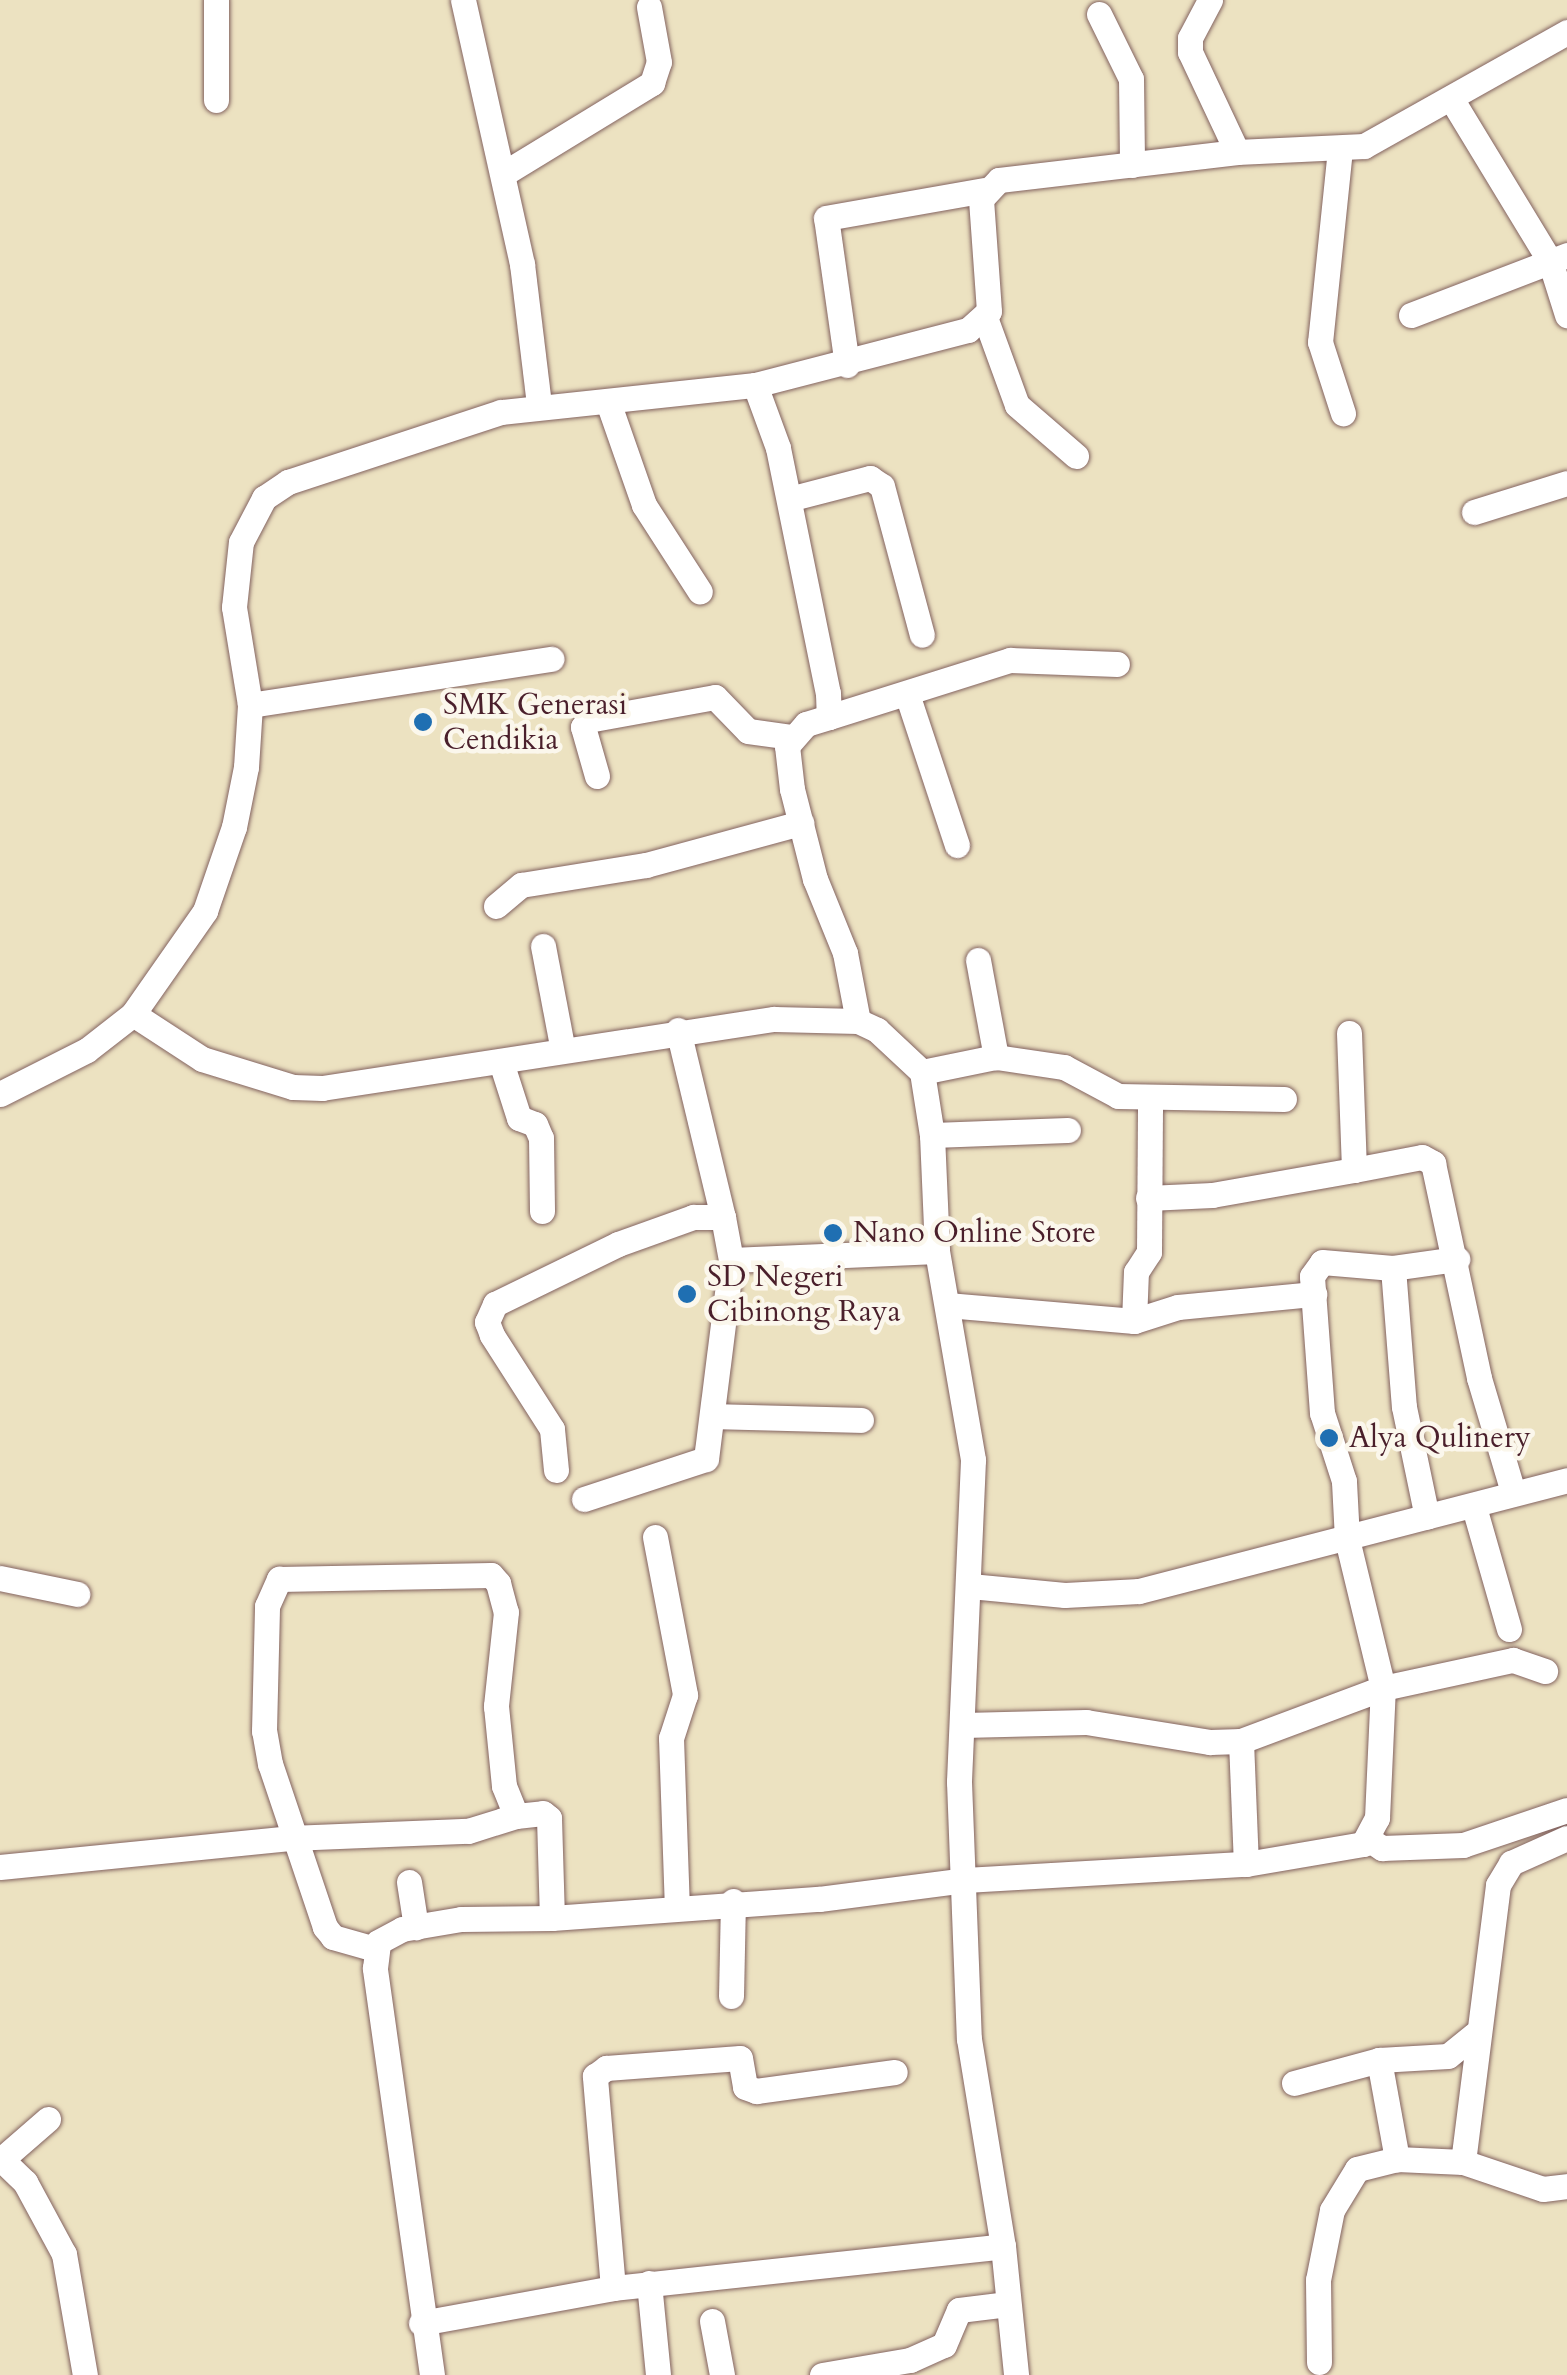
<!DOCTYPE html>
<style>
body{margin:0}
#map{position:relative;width:1567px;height:2375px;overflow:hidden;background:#ece2c1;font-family:Cardo,serif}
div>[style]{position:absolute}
.roads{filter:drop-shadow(0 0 2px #836360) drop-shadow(0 0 2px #836360)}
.minor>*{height:25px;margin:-12.5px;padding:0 12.5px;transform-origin:12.5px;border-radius:12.5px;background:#fff}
.dots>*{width:28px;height:28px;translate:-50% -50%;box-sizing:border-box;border:5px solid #fbf7ec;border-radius:50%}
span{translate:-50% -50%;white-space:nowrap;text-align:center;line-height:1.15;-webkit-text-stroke:9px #fbf7ec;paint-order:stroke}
.poi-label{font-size:30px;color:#4a1f2b}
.left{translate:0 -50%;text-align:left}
</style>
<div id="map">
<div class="roads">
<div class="minor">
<i style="left:216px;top:0;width:100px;rotate:90deg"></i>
<i style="left:463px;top:0;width:271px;rotate:77.4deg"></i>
<i style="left:522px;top:264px;width:142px;rotate:83.1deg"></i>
<i style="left:1210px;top:0;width:43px;rotate:117.8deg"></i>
<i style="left:1190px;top:38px;width:14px;rotate:90deg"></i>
<i style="left:1190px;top:52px;width:110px;rotate:64.8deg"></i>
<i style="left:1099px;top:14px;width:72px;rotate:63.8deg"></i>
<i style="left:1131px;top:79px;width:86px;rotate:89.3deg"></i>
<i style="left:1452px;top:100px;width:188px;rotate:58.7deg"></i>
<i style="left:1550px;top:261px;width:57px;rotate:72.5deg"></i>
<i style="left:1340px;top:149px;width:194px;rotate:95.9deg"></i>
<i style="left:1320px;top:342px;width:75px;rotate:72.1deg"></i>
<i style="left:503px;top:174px;width:175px;rotate:-31.4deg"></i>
<i style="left:652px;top:83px;width:22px;rotate:-72deg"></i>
<i style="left:659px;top:62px;width:56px;rotate:-100.3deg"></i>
<i style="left:1411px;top:315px;width:167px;rotate:-21deg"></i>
<i style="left:986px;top:320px;width:90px;rotate:70deg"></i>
<i style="left:1017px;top:405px;width:78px;rotate:40.8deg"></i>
<i style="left:847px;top:365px;width:148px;rotate:-98.1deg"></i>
<i style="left:826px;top:218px;width:161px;rotate:-10deg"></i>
<i style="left:755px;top:385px;width:67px;rotate:69.9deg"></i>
<i style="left:778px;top:448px;width:250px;rotate:78.5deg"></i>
<i style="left:828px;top:693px;width:24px;rotate:88deg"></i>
<i style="left:829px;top:717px;width:24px;rotate:163deg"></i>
<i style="left:806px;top:724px;width:29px;rotate:131deg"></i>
<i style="left:787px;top:746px;width:43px;rotate:83.4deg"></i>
<i style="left:792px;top:789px;width:93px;rotate:75.7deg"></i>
<i style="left:815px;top:879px;width:80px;rotate:67.9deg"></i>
<i style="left:845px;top:953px;width:69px;rotate:79.2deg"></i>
<i style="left:608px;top:402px;width:109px;rotate:70.7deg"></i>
<i style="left:644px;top:505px;width:103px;rotate:57.2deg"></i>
<i style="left:789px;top:499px;width:84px;rotate:-14.5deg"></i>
<i style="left:870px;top:478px;width:14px;rotate:34deg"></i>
<i style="left:882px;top:486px;width:154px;rotate:75deg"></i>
<i style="left:1474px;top:512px;width:97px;rotate:-17.3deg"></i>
<i style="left:908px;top:697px;width:156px;rotate:71.7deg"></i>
<i style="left:250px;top:705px;width:305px;rotate:-8.7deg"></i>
<i style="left:829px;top:717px;width:190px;rotate:-17.5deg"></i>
<i style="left:1010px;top:660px;width:107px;rotate:2.1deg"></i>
<i style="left:597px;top:776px;width:51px;rotate:-105.9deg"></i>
<i style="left:583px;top:727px;width:9px;rotate:-54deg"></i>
<i style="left:588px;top:720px;width:129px;rotate:-10.3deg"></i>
<i style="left:715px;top:697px;width:47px;rotate:45.9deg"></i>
<i style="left:748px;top:731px;width:43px;rotate:7.9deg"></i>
<i style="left:496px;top:906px;width:33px;rotate:-40deg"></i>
<i style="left:521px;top:885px;width:127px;rotate:-9.1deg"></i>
<i style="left:646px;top:865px;width:161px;rotate:-15.2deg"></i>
<i style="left:543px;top:946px;width:102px;rotate:79.2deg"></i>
<i style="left:978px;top:960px;width:99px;rotate:79.5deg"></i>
<i style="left:133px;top:1014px;width:82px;rotate:33.1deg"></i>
<i style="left:202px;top:1059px;width:95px;rotate:17.1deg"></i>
<i style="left:293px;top:1087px;width:29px;rotate:2deg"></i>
<i style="left:322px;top:1088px;width:457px;rotate:-8.7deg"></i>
<i style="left:774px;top:1019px;width:84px;rotate:1.4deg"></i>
<i style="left:858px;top:1021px;width:21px;rotate:25deg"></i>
<i style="left:877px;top:1030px;width:62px;rotate:43deg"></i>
<i style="left:922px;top:1072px;width:64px;rotate:81deg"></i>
<i style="left:932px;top:1135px;width:116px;rotate:87.5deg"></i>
<i style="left:937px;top:1251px;width:212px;rotate:80.2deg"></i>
<i style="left:973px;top:1460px;width:322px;rotate:92.5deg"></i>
<i style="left:959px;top:1782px;width:257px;rotate:87.8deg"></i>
<i style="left:969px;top:2039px;width:210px;rotate:80.7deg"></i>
<i style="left:1003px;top:2246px;width:130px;rotate:84.2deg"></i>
<i style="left:678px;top:1030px;width:192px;rotate:76.5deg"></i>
<i style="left:1349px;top:1033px;width:137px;rotate:87.9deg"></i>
<i style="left:1354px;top:1170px;width:69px;rotate:-10.8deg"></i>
<i style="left:1422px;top:1157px;width:13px;rotate:29deg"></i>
<i style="left:1433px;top:1163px;width:220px;rotate:77.9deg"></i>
<i style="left:1479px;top:1378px;width:119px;rotate:73.4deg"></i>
<i style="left:501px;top:1062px;width:59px;rotate:72.2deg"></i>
<i style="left:519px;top:1118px;width:17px;rotate:21deg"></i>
<i style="left:535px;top:1124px;width:15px;rotate:67deg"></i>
<i style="left:541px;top:1138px;width:73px;rotate:89.2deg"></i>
<i style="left:922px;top:1072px;width:76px;rotate:-11.5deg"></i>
<i style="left:996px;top:1057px;width:69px;rotate:8.4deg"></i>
<i style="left:1064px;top:1067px;width:61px;rotate:28.2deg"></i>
<i style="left:1118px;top:1096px;width:166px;rotate:1deg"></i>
<i style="left:0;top:1094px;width:97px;rotate:-26.8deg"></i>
<i style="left:87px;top:1050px;width:58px;rotate:-38deg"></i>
<i style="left:133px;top:1014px;width:126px;rotate:-55deg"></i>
<i style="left:205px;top:911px;width:89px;rotate:-71deg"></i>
<i style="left:234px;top:827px;width:61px;rotate:-78.7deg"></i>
<i style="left:246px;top:767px;width:62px;rotate:-86.3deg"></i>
<i style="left:250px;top:705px;width:99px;rotate:-99.3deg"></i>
<i style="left:234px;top:607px;width:65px;rotate:-83.9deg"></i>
<i style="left:241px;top:542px;width:50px;rotate:-62.4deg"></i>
<i style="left:264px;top:498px;width:29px;rotate:-34deg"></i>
<i style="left:288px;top:482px;width:224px;rotate:-18.2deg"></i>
<i style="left:501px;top:412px;width:255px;rotate:-6.1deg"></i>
<i style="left:755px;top:385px;width:220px;rotate:-14.5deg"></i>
<i style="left:968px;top:330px;width:28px;rotate:-42deg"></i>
<i style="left:989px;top:311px;width:112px;rotate:-94.1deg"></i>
<i style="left:981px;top:199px;width:26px;rotate:-47deg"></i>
<i style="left:999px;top:180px;width:240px;rotate:-6.7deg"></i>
<i style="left:1237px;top:152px;width:127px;rotate:-2.7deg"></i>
<i style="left:1364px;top:146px;width:233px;rotate:-29.3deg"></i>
<i style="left:932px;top:1135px;width:136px;rotate:-2.1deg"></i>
<i style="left:1148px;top:1198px;width:64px;rotate:-2.7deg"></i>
<i style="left:1212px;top:1195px;width:144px;rotate:-10deg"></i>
<i style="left:1393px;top:1268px;width:139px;rotate:85.5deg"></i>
<i style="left:1404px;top:1407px;width:112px;rotate:78.2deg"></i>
<i style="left:947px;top:1305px;width:188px;rotate:4.9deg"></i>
<i style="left:1134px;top:1321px;width:46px;rotate:-17.7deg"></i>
<i style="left:1178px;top:1307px;width:137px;rotate:-5.5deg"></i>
<i style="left:1134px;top:1321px;width:49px;rotate:-87.7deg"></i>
<i style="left:1136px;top:1272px;width:24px;rotate:-57deg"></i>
<i style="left:1149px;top:1252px;width:155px;rotate:-89.6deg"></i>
<i style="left:713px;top:1416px;width:148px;rotate:1.5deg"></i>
<i style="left:556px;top:1470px;width:41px;rotate:-95.6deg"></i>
<i style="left:552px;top:1429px;width:112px;rotate:-122.6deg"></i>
<i style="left:492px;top:1335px;width:14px;rotate:-111deg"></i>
<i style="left:487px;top:1322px;width:20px;rotate:-66deg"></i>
<i style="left:495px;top:1304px;width:137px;rotate:-26deg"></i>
<i style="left:618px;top:1244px;width:80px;rotate:-19.8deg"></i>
<i style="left:693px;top:1217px;width:30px"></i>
<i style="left:723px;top:1217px;width:44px;rotate:79.5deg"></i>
<i style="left:731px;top:1260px;width:206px;rotate:-2.5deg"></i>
<i style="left:584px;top:1499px;width:128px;rotate:-18.2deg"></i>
<i style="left:706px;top:1459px;width:201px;rotate:-82.8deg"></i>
<i style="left:1474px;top:1507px;width:127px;rotate:74deg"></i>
<i style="left:655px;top:1537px;width:161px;rotate:79.2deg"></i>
<i style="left:685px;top:1695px;width:45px;rotate:108deg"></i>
<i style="left:671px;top:1738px;width:169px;rotate:88deg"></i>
<i style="left:0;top:1578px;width:79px;rotate:11.7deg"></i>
<i style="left:970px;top:1586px;width:95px;rotate:5.4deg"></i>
<i style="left:1065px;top:1595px;width:74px;rotate:-3.1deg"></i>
<i style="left:1139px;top:1591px;width:442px;rotate:-14.5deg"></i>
<i style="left:963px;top:1725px;width:123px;rotate:-1.4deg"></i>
<i style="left:1086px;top:1722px;width:126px;rotate:9.2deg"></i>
<i style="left:1210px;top:1742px;width:31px;rotate:-2deg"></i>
<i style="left:1241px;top:1741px;width:152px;rotate:-20.5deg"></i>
<i style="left:1383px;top:1688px;width:133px;rotate:-12.2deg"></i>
<i style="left:1513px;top:1660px;width:34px;rotate:19deg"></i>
<i style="left:1241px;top:1741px;width:123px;rotate:87.7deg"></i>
<i style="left:1368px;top:1839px;width:17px;rotate:33deg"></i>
<i style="left:1382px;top:1848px;width:81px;rotate:-2.1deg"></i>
<i style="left:1463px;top:1845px;width:110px;rotate:-18.6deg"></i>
<i style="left:0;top:1867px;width:291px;rotate:-5.7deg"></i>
<i style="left:290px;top:1838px;width:178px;rotate:-2.3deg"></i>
<i style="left:468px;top:1831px;width:50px;rotate:-17.4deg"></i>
<i style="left:409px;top:1882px;width:46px;rotate:81.2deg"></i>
<i style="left:375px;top:1949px;width:44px;rotate:-164.1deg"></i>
<i style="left:333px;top:1937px;width:13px;rotate:-129deg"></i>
<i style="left:325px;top:1927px;width:172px;rotate:-108.6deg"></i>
<i style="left:270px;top:1764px;width:34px;rotate:-100deg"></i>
<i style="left:264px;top:1731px;width:125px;rotate:-88.6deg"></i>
<i style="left:267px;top:1606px;width:30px;rotate:-66deg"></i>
<i style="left:279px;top:1579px;width:212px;rotate:-1.1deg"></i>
<i style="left:491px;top:1575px;width:11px;rotate:49deg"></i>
<i style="left:498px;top:1583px;width:30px;rotate:75deg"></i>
<i style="left:506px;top:1612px;width:95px;rotate:96.1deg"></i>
<i style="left:496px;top:1706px;width:80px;rotate:84.3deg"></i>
<i style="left:504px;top:1786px;width:32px;rotate:68deg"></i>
<i style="left:516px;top:1816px;width:27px;rotate:-6deg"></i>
<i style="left:543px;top:1813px;width:8px;rotate:40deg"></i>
<i style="left:549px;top:1818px;width:100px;rotate:88.3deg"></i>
<i style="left:731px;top:1996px;width:95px;rotate:-88.8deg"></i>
<i style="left:1379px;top:2060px;width:69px;rotate:-3.3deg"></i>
<i style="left:1448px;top:2056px;width:35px;rotate:-39deg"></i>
<i style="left:1294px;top:2083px;width:88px;rotate:-15.1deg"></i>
<i style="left:1379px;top:2060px;width:101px;rotate:79.7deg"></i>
<i style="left:0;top:2158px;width:35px;rotate:44deg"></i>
<i style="left:25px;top:2182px;width:82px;rotate:61.6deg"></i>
<i style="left:64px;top:2254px;width:123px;rotate:80.2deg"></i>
<i style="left:2px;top:2159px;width:61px;rotate:-41deg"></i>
<i style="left:1463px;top:2162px;width:279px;rotate:-82.8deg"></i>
<i style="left:1498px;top:1885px;width:26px;rotate:-59deg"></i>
<i style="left:1511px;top:1863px;width:61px;rotate:-24.1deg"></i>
<i style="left:649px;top:2283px;width:92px;rotate:84.4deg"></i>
<i style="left:613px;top:2288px;width:213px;rotate:-94.9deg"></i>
<i style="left:595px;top:2076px;width:14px;rotate:-36deg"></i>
<i style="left:606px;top:2068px;width:134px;rotate:-4.3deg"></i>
<i style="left:740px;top:2058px;width:29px;rotate:80deg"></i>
<i style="left:745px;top:2087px;width:12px;rotate:20deg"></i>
<i style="left:756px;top:2091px;width:140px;rotate:-7.8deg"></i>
<i style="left:712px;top:2321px;width:55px;rotate:79.5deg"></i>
<i style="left:421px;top:2323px;width:195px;rotate:-10.3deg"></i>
<i style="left:613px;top:2288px;width:392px;rotate:-6.1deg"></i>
<i style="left:1319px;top:2362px;width:82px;rotate:-90.7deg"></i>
<i style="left:1318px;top:2280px;width:71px;rotate:-78.7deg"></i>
<i style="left:1332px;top:2210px;width:48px;rotate:-58.6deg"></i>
<i style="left:1357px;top:2169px;width:41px;rotate:-14deg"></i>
<i style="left:1397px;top:2159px;width:66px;rotate:2.6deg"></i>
<i style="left:1463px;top:2162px;width:84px;rotate:18.6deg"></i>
<i style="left:1543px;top:2189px;width:24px;rotate:-7deg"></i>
<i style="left:432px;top:2375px;width:411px;rotate:-98deg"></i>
<i style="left:375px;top:1968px;width:26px;rotate:-83deg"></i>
<i style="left:378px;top:1942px;width:27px;rotate:-28deg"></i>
<i style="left:402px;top:1929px;width:60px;rotate:-9.6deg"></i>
<i style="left:461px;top:1919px;width:91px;rotate:-0.6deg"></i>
<i style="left:552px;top:1918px;width:268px;rotate:-4.1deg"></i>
<i style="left:819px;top:1899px;width:147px;rotate:-7.4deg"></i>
<i style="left:965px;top:1880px;width:281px;rotate:-3.3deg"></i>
<i style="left:1246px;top:1864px;width:119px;rotate:-9.7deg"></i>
<i style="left:1363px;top:1844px;width:30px;rotate:-62deg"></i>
<i style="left:1377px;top:1818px;width:130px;rotate:-87.4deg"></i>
<i style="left:1383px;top:1688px;width:153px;rotate:-103.6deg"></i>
<i style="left:1347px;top:1539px;width:58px;rotate:-93deg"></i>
<i style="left:1344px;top:1481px;width:71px;rotate:-107.9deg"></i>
<i style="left:1322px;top:1413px;width:137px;rotate:-94.2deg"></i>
<i style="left:1312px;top:1276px;width:17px;rotate:-54deg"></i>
<i style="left:1322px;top:1262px;width:71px;rotate:4.8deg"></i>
<i style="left:1393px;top:1268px;width:65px;rotate:-8deg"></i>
<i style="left:822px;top:2375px;width:89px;rotate:-9.7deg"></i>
<i style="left:910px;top:2360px;width:37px;rotate:-24deg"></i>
<i style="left:944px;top:2345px;width:38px;rotate:-67deg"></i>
<i style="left:959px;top:2310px;width:49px;rotate:-7deg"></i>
</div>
</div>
<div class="dots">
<i style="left:423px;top:722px;background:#1f6fb2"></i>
<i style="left:833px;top:1233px;background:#1f6fb2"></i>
<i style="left:687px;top:1294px;background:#1f6fb2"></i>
<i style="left:1329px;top:1438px;background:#1f6fb2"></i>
</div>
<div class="poi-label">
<span class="left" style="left:443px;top:722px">SMK Generasi<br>Cendikia</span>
<span class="left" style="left:853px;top:1233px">Nano Online Store</span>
<span class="left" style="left:707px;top:1294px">SD Negeri<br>Cibinong Raya</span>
<span class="left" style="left:1349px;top:1438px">Alya Qulinery</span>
</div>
</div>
